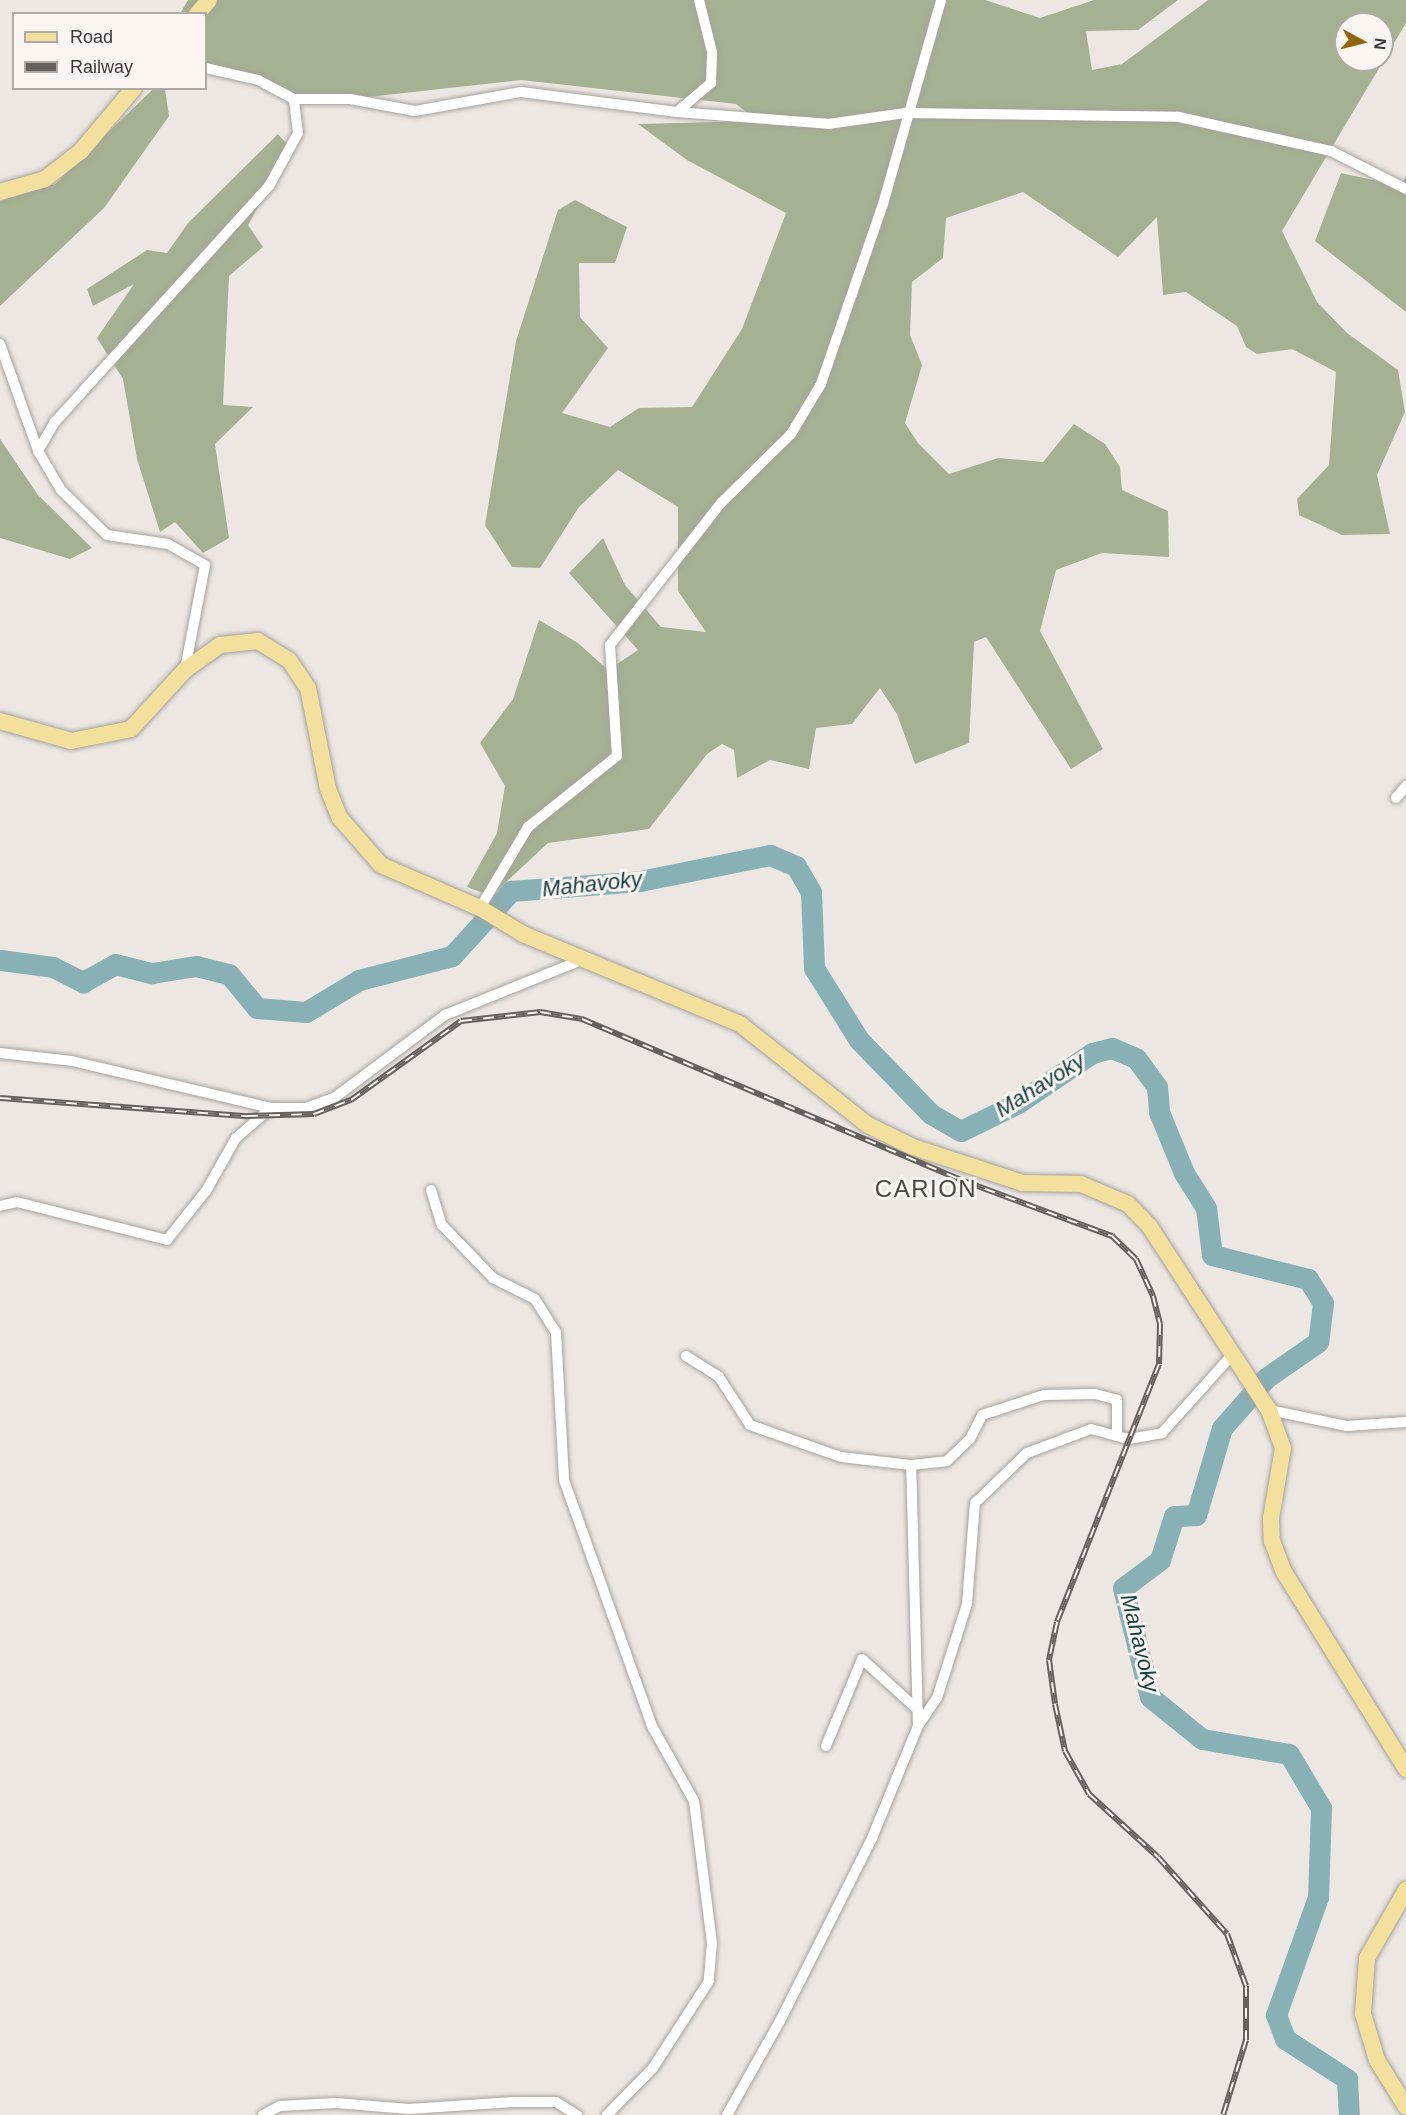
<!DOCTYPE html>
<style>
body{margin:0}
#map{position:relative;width:1406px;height:2115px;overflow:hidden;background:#ece7e3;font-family:Helvetica,sans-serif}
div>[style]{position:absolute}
.forest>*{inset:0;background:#a5b192}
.river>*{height:21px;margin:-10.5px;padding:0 10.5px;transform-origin:10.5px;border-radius:10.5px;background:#87b1b5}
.roads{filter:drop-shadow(0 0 2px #a6a29d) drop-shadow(0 0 2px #a6a29d)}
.street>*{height:10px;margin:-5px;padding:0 5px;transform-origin:5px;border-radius:5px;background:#fff}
.primary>*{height:16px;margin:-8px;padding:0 8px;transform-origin:8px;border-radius:8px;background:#f3e09d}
.rail>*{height:6px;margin-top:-3px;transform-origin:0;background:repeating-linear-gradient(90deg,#faf5f0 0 11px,#64615f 0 22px);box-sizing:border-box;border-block:2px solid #64615f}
span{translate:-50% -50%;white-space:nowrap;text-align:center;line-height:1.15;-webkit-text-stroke:6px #faf5f0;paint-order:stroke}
.water-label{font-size:22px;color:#184043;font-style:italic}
.quarter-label{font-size:24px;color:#4c4844;letter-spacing:1.5px}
.legend{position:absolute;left:12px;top:12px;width:195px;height:78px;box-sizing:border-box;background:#faf5f0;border:2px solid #aeaba7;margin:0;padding:8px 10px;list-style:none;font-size:18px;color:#3d3b39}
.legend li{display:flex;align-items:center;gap:12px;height:30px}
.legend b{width:30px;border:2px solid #aeaba7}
.north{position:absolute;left:1334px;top:12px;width:60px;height:60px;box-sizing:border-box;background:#faf5f0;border:2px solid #aeaba7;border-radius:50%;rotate:97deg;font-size:16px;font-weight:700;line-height:24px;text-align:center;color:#3d3b39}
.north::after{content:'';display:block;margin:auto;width:21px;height:27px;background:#91660f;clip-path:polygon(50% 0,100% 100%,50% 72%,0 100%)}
</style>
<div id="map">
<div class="forest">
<i style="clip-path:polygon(evenodd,188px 0,985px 0,1040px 18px,1094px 0,1178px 0,1138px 30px,1086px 31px,1092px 70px,1122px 64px,1208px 0,1406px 0,1406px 23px,1282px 231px,1317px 302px,1347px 333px,1398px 370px,1405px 412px,1377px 475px,1390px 534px,1342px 535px,1299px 515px,1297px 499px,1329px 465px,1336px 372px,1292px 349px,1257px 354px,1246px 347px,1237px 326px,1186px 292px,1163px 295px,1157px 217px,1118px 257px,1023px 192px,946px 218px,943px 258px,912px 282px,910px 335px,922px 365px,905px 423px,918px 443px,949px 474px,998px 458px,1043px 462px,1074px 424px,1105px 444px,1120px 467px,1122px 490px,1168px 511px,1169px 557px,1102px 553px,1056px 570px,1040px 631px,1103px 749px,1071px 769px,986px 637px,974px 642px,969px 743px,915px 764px,897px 714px,880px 688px,852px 724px,816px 728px,809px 769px,770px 760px,737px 778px,734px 750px,722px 744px,707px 754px,649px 829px,548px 843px,491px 896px,467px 887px,497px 833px,505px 786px,480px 743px,513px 699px,539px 620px,578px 643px,608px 670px,638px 650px,569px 573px,603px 538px,625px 585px,661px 627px,706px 632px,678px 591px,678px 507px,618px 470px,579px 507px,540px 568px,512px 567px,485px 525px,516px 341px,558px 210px,575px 200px,627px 227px,615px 263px,579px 263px,580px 317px,608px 348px,562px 413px,610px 427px,639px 408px,692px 407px,742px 329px,786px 213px,687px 160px,638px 124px,758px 121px,736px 104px,521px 80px,350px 99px,294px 99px,206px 68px,206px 14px,180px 14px,188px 0,1346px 24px,1382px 24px,1382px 60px,1346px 60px,1346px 24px)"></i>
<i style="clip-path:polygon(153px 89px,165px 89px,169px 116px,104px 208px,0 306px,0 201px,55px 184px)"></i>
<i style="clip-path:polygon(278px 134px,290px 148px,248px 225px,263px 247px,229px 276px,223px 405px,253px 407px,215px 444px,229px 538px,203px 553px,175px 522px,160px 532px,137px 459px,123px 379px,97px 338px,134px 284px,93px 306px,87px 289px,147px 250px,167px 253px,188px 223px)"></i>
<i style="clip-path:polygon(1341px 173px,1401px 186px,1406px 176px,1406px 312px,1315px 241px)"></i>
<i style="clip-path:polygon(0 439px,38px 495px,92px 548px,70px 559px,0 538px)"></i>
</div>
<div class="river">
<i style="left:0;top:960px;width:53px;rotate:7.5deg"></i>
<i style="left:53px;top:967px;width:34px;rotate:27deg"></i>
<i style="left:83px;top:982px;width:37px;rotate:-29deg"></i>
<i style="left:115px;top:964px;width:38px;rotate:14deg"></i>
<i style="left:152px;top:973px;width:45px;rotate:-9deg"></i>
<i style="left:196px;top:966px;width:34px;rotate:14deg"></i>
<i style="left:229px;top:974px;width:44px;rotate:50.5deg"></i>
<i style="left:257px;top:1008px;width:49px;rotate:4.7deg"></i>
<i style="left:306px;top:1012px;width:62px;rotate:-31.1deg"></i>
<i style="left:359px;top:980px;width:96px;rotate:-14.5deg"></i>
<i style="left:452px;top:956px;width:88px;rotate:-47.8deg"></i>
<i style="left:511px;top:891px;width:129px;rotate:-4.4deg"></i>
<i style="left:640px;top:881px;width:133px;rotate:-11.3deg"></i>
<i style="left:770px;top:855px;width:28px;rotate:23deg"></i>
<i style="left:796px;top:866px;width:30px;rotate:60deg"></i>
<i style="left:811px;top:892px;width:76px;rotate:87.7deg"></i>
<i style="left:814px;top:968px;width:85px;rotate:58deg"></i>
<i style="left:859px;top:1040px;width:103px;rotate:45.8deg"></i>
<i style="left:931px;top:1114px;width:34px;rotate:30deg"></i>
<i style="left:961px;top:1131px;width:64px;rotate:-26.2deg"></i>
<i style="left:1018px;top:1103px;width:89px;rotate:-34deg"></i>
<i style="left:1092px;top:1053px;width:21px;rotate:-14deg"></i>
<i style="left:1112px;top:1048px;width:26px;rotate:23deg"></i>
<i style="left:1136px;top:1058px;width:36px;rotate:54deg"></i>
<i style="left:1157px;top:1087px;width:25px;rotate:85deg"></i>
<i style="left:1159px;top:1112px;width:66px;rotate:67.7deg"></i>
<i style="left:1184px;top:1173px;width:41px;rotate:57.8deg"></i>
<i style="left:1206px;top:1208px;width:47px;rotate:82.7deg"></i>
<i style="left:1212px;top:1255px;width:99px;rotate:14deg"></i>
<i style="left:1308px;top:1279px;width:28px;rotate:58deg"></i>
<i style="left:1323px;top:1303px;width:39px;rotate:97deg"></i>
<i style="left:1318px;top:1342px;width:63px;rotate:145.3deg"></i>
<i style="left:1266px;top:1378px;width:67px;rotate:131.3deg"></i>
<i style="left:1222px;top:1428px;width:91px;rotate:106.6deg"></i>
<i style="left:1196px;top:1515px;width:22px;rotate:177deg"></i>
<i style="left:1174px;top:1516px;width:46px;rotate:107.7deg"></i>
<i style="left:1160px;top:1560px;width:46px;rotate:142.9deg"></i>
<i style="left:1123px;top:1588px;width:112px;rotate:76.1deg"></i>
<i style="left:1150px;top:1697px;width:67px;rotate:38.9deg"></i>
<i style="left:1202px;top:1739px;width:88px;rotate:9.8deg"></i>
<i style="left:1289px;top:1754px;width:63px;rotate:59.3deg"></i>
<i style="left:1321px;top:1808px;width:89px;rotate:91.9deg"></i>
<i style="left:1318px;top:1897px;width:125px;rotate:109.6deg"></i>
<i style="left:1276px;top:2015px;width:26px;rotate:69deg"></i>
<i style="left:1285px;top:2039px;width:74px;rotate:32.8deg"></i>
<i style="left:1347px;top:2079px;width:36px;rotate:87deg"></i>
</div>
<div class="roads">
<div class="street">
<i style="left:294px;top:99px;width:56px"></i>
<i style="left:350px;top:99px;width:66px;rotate:10.5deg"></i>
<i style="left:415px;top:111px;width:108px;rotate:-10.2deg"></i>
<i style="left:521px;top:92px;width:157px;rotate:7.3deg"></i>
<i style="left:677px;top:112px;width:45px;rotate:-40.5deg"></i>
<i style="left:711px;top:83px;width:31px;rotate:-88deg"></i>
<i style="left:712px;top:52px;width:54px;rotate:-104deg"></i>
<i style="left:677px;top:112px;width:151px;rotate:4.5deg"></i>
<i style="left:828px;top:124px;width:78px;rotate:-8.1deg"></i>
<i style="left:905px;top:113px;width:274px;rotate:0.8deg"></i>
<i style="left:1179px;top:117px;width:156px;rotate:12.6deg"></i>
<i style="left:1331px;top:151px;width:84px;rotate:26.9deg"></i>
<i style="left:0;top:344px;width:114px;rotate:70.4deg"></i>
<i style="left:38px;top:451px;width:45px;rotate:59.5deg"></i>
<i style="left:61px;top:490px;width:64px;rotate:44.4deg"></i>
<i style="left:107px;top:535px;width:62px;rotate:8.4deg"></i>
<i style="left:168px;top:544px;width:43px;rotate:29.6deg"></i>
<i style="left:205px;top:565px;width:107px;rotate:100.8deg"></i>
<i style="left:38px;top:451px;width:34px;rotate:-60deg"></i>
<i style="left:55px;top:422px;width:319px;rotate:-47.8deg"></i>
<i style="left:269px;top:186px;width:60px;rotate:-61.3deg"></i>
<i style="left:298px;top:133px;width:34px;rotate:-97deg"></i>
<i style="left:294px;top:99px;width:41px;rotate:-152.2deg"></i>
<i style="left:258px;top:80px;width:53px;rotate:-167deg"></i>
<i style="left:1396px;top:798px;width:16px;rotate:-50deg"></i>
<i style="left:480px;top:908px;width:94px;rotate:-59.3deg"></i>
<i style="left:528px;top:827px;width:114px;rotate:-38.6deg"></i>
<i style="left:617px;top:756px;width:111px;rotate:-93.6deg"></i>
<i style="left:610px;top:645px;width:180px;rotate:-52deg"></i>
<i style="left:721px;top:503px;width:98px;rotate:-44.6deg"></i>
<i style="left:791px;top:434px;width:58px;rotate:-59deg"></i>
<i style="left:821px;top:384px;width:190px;rotate:-71deg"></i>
<i style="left:883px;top:204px;width:212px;rotate:-74.1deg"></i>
<i style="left:0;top:1053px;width:72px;rotate:6.3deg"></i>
<i style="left:72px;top:1061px;width:204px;rotate:13.3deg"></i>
<i style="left:271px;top:1108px;width:35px"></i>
<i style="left:306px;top:1108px;width:30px;rotate:-20deg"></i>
<i style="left:334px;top:1098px;width:139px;rotate:-36.8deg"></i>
<i style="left:445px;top:1015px;width:150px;rotate:-21.9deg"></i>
<i style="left:431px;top:1190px;width:37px;rotate:73deg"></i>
<i style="left:442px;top:1225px;width:74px;rotate:46.1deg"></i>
<i style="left:493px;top:1278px;width:47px;rotate:26.6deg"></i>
<i style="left:535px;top:1299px;width:39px;rotate:58deg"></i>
<i style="left:556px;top:1332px;width:148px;rotate:86.9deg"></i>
<i style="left:564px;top:1480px;width:263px;rotate:70.3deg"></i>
<i style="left:653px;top:1728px;width:84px;rotate:60.7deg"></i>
<i style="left:694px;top:1801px;width:143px;rotate:82.8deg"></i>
<i style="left:712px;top:1943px;width:38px;rotate:95deg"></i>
<i style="left:709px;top:1981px;width:103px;rotate:122.8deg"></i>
<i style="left:653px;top:2068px;width:66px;rotate:134.4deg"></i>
<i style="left:0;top:1206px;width:17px;rotate:-13deg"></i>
<i style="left:17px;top:1202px;width:155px;rotate:14.2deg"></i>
<i style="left:167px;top:1240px;width:63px;rotate:-51.5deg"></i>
<i style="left:206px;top:1191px;width:61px;rotate:-60.5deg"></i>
<i style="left:236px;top:1138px;width:46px;rotate:-40.6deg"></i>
<i style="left:686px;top:1356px;width:39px;rotate:32deg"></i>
<i style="left:719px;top:1377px;width:57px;rotate:57.1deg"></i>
<i style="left:750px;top:1425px;width:96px;rotate:19.4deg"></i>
<i style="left:841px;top:1457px;width:70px;rotate:6.5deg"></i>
<i style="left:1269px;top:1410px;width:80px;rotate:11.6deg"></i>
<i style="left:1347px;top:1426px;width:59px;rotate:-3.9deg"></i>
<i style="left:918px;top:1726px;width:261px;rotate:-91.5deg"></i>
<i style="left:911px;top:1465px;width:36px;rotate:-6deg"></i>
<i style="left:947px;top:1461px;width:32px;rotate:-44deg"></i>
<i style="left:970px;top:1439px;width:27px;rotate:-63deg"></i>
<i style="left:982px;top:1415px;width:65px;rotate:-17.9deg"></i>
<i style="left:1044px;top:1395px;width:51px;rotate:-1.1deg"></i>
<i style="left:1095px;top:1394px;width:23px;rotate:15deg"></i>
<i style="left:1117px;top:1400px;width:35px;rotate:90deg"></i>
<i style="left:826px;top:1746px;width:94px;rotate:-67.5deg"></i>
<i style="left:862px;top:1659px;width:76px;rotate:42.3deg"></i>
<i style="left:263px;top:2115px;width:19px;rotate:-28deg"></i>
<i style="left:280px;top:2106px;width:56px;rotate:-3.1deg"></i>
<i style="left:336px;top:2103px;width:73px;rotate:4.7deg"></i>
<i style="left:409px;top:2109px;width:104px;rotate:-3.9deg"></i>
<i style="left:513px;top:2102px;width:43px"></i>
<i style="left:556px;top:2102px;width:25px;rotate:32deg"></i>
<i style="left:727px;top:2115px;width:108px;rotate:-60.6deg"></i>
<i style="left:780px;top:2021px;width:205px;rotate:-63.3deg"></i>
<i style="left:872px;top:1838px;width:121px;rotate:-67.7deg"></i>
<i style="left:918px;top:1726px;width:34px;rotate:-56deg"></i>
<i style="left:937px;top:1698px;width:99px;rotate:-72.3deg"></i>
<i style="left:967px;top:1604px;width:101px;rotate:-85.5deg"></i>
<i style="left:975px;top:1503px;width:72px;rotate:-43.9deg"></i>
<i style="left:1027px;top:1453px;width:68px;rotate:-20.6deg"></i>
<i style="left:1091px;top:1429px;width:39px;rotate:15deg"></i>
<i style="left:1129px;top:1439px;width:34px;rotate:-10deg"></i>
<i style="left:1162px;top:1433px;width:105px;rotate:-48.1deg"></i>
</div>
<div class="primary">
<i style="left:197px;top:14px;width:18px;rotate:-49deg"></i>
<i style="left:0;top:192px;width:47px;rotate:-16.1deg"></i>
<i style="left:45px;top:179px;width:46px;rotate:-37.9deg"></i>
<i style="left:81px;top:151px;width:82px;rotate:-49.9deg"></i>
<i style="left:0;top:721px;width:74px;rotate:15.7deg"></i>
<i style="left:71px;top:741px;width:61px;rotate:-11.3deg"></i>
<i style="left:131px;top:729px;width:80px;rotate:-47.5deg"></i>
<i style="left:185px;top:670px;width:43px;rotate:-35.5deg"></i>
<i style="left:220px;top:645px;width:38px;rotate:-6deg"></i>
<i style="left:258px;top:641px;width:36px;rotate:32deg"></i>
<i style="left:289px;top:660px;width:34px;rotate:56deg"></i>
<i style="left:308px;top:688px;width:103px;rotate:78.8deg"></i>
<i style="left:328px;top:789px;width:31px;rotate:68deg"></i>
<i style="left:340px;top:818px;width:62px;rotate:48.9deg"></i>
<i style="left:381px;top:865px;width:108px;rotate:23.5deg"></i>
<i style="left:480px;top:908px;width:52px;rotate:31deg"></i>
<i style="left:525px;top:935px;width:233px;rotate:22.5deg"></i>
<i style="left:740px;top:1024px;width:163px;rotate:38.3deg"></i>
<i style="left:868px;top:1125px;width:50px;rotate:26.1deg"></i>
<i style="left:913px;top:1147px;width:116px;rotate:18.1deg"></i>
<i style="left:1023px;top:1183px;width:58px;rotate:1deg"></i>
<i style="left:1081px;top:1184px;width:51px;rotate:23.1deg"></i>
<i style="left:1128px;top:1204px;width:32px;rotate:46deg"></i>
<i style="left:1150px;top:1227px;width:218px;rotate:57deg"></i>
<i style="left:1269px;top:1410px;width:40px;rotate:69.8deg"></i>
<i style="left:1283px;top:1448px;width:71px;rotate:99.7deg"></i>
<i style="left:1271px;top:1518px;width:23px;rotate:88deg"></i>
<i style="left:1272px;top:1541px;width:33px;rotate:69deg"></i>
<i style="left:1284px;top:1572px;width:232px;rotate:58.2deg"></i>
<i style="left:1406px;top:1890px;width:78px;rotate:119.8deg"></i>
<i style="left:1367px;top:1958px;width:56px;rotate:94.1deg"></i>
<i style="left:1363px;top:2014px;width:48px;rotate:73.1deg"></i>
<i style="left:1377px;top:2060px;width:55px;rotate:58.3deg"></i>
</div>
</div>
<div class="rail">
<i style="left:0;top:1098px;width:248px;rotate:4.2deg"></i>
<i style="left:247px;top:1116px;width:67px;rotate:-1.7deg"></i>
<i style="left:314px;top:1114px;width:40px;rotate:-21deg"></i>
<i style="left:351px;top:1100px;width:135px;rotate:-35.7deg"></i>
<i style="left:461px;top:1021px;width:80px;rotate:-6.5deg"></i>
<i style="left:540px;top:1012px;width:43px;rotate:9.5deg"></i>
<i style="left:582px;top:1019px;width:415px;rotate:23deg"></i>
<i style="left:964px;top:1181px;width:158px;rotate:20.4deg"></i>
<i style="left:1112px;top:1236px;width:33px;rotate:44deg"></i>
<i style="left:1136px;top:1259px;width:41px;rotate:65.3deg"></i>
<i style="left:1153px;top:1296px;width:29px;rotate:76deg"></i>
<i style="left:1160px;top:1324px;width:40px;rotate:91.4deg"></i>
<i style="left:1159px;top:1364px;width:277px;rotate:111.6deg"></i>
<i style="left:1057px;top:1622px;width:39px;rotate:102deg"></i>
<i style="left:1049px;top:1660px;width:44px;rotate:82.2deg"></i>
<i style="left:1055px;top:1704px;width:48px;rotate:78deg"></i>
<i style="left:1065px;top:1751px;width:49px;rotate:60.8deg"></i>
<i style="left:1089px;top:1794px;width:93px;rotate:42.4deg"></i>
<i style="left:1158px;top:1857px;width:103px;rotate:48.1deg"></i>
<i style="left:1227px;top:1934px;width:55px;rotate:69.9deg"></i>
<i style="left:1246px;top:1986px;width:54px;rotate:90deg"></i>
<i style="left:1246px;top:2040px;width:78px;rotate:107deg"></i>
</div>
<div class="water-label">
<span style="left:592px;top:884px;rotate:-6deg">Mahavoky</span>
<span style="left:1040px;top:1085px;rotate:-32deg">Mahavoky</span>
<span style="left:1140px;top:1643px;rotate:76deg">Mahavoky</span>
</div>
<div class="quarter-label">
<span style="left:926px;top:1189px">CARION</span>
</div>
<ul class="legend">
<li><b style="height:8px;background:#f3e09d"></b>Road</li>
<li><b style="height:8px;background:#64615f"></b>Railway</li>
</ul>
<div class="north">N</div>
</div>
